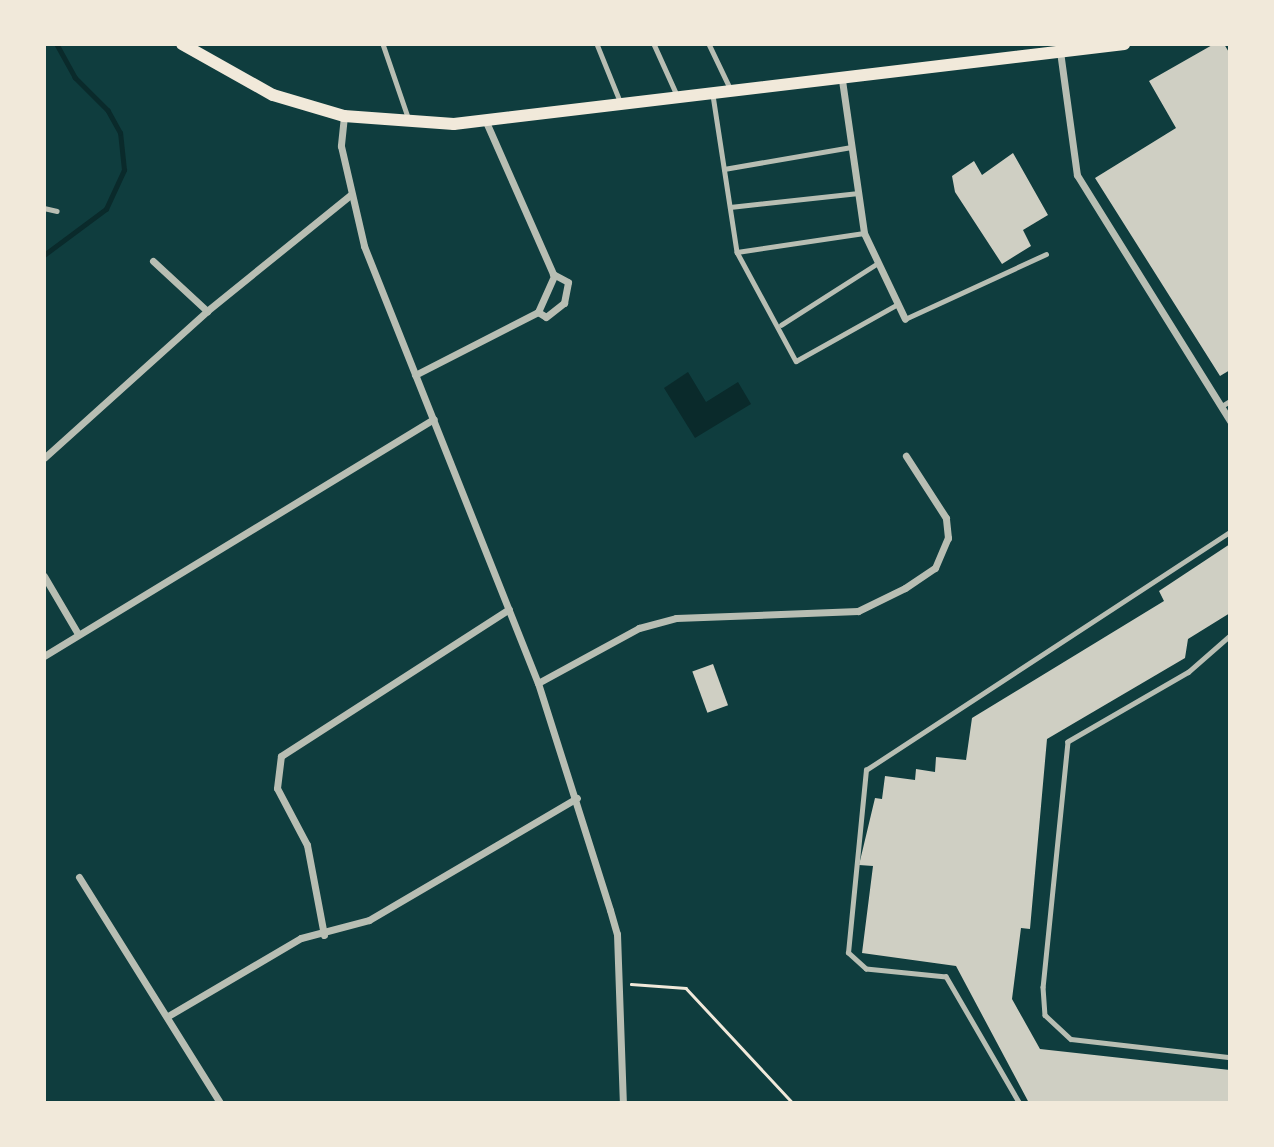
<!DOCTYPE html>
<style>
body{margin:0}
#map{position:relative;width:1274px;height:1147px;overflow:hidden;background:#0f3d3e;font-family:Inter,sans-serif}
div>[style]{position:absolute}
.water>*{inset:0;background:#0a2a2b}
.stream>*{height:4.5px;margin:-2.25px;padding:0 2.25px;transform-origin:2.25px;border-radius:2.25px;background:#0a2a2b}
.building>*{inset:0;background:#cfcfc3;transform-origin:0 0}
.path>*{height:2.5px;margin:-1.25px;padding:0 1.25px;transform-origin:1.25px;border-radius:1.25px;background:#f1e9da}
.service>*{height:4.5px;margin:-2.25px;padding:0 2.25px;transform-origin:2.25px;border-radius:2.25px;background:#b8beb3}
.minor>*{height:7px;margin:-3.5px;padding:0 3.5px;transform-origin:3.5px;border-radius:3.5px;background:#b8beb3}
.secondary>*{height:12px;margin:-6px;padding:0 6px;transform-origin:6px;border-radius:6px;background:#f1e9da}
span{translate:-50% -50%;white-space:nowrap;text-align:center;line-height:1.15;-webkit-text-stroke:7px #f1e9da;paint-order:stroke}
.frame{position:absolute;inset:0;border:46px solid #f1e9da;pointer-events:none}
</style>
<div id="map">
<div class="water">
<i style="clip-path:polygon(688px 372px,706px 402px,738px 382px,751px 404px,695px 438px,664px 388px)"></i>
</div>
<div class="stream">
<i style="left:44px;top:255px;width:77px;rotate:-36.6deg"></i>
<i style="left:106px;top:209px;width:43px;rotate:-65.2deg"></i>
<i style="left:124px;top:170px;width:37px;rotate:-96deg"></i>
<i style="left:120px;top:133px;width:25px;rotate:-119deg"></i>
<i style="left:108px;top:111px;width:47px;rotate:-135deg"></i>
<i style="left:75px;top:78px;width:39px;rotate:-119deg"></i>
</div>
<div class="building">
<i style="clip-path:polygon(1214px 44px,1224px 44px,1230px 54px,1230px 370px,1220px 376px,1095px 178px,1176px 128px,1149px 81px)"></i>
<i style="clip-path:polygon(1013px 153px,1048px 215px,1023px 230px,1031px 246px,1002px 264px,955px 192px,952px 176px,974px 161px,982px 175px)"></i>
<i style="clip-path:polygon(1230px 544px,1230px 613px,1188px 639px,1185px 658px,1047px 739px,1030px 929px,1021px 928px,1012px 999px,1040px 1049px,1230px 1070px,1230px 1103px,1029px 1103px,956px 966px,862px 953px,873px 866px,859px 865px,875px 798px,882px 799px,885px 776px,915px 780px,916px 769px,935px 772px,936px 757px,966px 760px,972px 718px,1164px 601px,1159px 591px)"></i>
<i style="left:713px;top:664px;width:44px;height:22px;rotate:70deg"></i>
</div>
<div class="path">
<i style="left:631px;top:984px;width:55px;rotate:4.2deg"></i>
<i style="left:686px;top:988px;width:157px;rotate:47.1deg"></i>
</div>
<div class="service">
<i style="left:383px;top:44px;width:80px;rotate:71.1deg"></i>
<i style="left:597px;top:44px;width:61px;rotate:68deg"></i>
<i style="left:654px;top:44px;width:56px;rotate:65.7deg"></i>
<i style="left:709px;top:44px;width:51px;rotate:64.4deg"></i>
<i style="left:713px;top:95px;width:159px;rotate:81.3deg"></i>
<i style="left:737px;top:252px;width:124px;rotate:61.6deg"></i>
<i style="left:796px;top:361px;width:117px;rotate:-29.2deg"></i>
<i style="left:724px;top:169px;width:129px;rotate:-9.8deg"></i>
<i style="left:730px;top:207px;width:129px;rotate:-6.2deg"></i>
<i style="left:44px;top:208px;width:13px;rotate:13deg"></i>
<i style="left:737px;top:252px;width:128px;rotate:-8.5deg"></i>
<i style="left:905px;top:319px;width:155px;rotate:-24.7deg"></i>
<i style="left:781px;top:325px;width:115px;rotate:-32.6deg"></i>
<i style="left:1222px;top:406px;width:9px;rotate:-32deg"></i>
<i style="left:1230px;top:636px;width:55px;rotate:138.7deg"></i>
<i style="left:1189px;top:672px;width:140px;rotate:150deg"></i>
<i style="left:1068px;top:742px;width:246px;rotate:95.8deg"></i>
<i style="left:1043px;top:987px;width:28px;rotate:86deg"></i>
<i style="left:1045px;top:1015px;width:35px;rotate:43deg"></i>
<i style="left:1071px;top:1039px;width:160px;rotate:6.5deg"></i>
<i style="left:1019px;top:1103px;width:146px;rotate:-120.1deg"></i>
<i style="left:946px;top:977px;width:80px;rotate:-174.3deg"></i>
<i style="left:866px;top:969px;width:24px;rotate:-138deg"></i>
<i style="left:848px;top:953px;width:184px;rotate:-84.4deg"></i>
<i style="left:866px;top:770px;width:435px;rotate:-33.2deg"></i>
</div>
<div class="minor">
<i style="left:1059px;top:44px;width:132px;rotate:82.2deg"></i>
<i style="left:1077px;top:175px;width:290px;rotate:58.1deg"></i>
<i style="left:842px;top:80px;width:155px;rotate:81.8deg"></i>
<i style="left:864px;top:233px;width:95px;rotate:64.5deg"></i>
<i style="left:344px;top:116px;width:30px;rotate:96deg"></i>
<i style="left:341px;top:146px;width:103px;rotate:77deg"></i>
<i style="left:364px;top:246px;width:470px;rotate:68.3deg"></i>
<i style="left:538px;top:683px;width:238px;rotate:72.4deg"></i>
<i style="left:610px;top:910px;width:25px;rotate:74deg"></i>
<i style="left:617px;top:934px;width:169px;rotate:88deg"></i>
<i style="left:153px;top:261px;width:74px;rotate:42.8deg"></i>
<i style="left:538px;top:312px;width:9px;rotate:32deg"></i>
<i style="left:546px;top:317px;width:23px;rotate:-38deg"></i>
<i style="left:564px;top:303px;width:21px;rotate:-79deg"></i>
<i style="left:568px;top:282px;width:17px;rotate:-152deg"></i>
<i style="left:415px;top:375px;width:138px;rotate:-27.1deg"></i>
<i style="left:538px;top:312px;width:39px;rotate:-66deg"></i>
<i style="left:554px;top:276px;width:168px;rotate:-113.8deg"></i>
<i style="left:44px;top:458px;width:219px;rotate:-42deg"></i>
<i style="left:207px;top:311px;width:184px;rotate:-39deg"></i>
<i style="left:44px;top:576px;width:67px;rotate:59.6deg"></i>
<i style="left:44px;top:656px;width:456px;rotate:-31.3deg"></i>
<i style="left:538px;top:683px;width:115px;rotate:-28.6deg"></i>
<i style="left:639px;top:628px;width:38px;rotate:-15deg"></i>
<i style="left:676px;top:618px;width:182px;rotate:-2.2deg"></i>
<i style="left:858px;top:611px;width:52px;rotate:-26.1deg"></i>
<i style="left:905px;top:588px;width:36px;rotate:-34deg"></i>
<i style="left:935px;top:568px;width:33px;rotate:-67deg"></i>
<i style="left:948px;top:538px;width:20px;rotate:-96deg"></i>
<i style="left:946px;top:518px;width:74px;rotate:-122.8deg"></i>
<i style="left:79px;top:877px;width:266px;rotate:58deg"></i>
<i style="left:324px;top:935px;width:92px;rotate:-100.7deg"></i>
<i style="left:307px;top:845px;width:64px;rotate:-117.8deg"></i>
<i style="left:277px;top:788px;width:32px;rotate:-83deg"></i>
<i style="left:281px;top:756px;width:271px;rotate:-32.8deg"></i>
<i style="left:168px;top:1016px;width:154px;rotate:-30.4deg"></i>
<i style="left:301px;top:938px;width:70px;rotate:-14.8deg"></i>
<i style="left:369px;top:920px;width:241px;rotate:-30.4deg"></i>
</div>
<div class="secondary">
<i style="left:182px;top:44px;width:104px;rotate:29.3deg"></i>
<i style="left:273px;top:95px;width:74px;rotate:16.5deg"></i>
<i style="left:344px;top:116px;width:110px;rotate:4.2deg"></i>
<i style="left:454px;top:124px;width:675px;rotate:-6.81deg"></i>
</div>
<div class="frame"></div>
</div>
